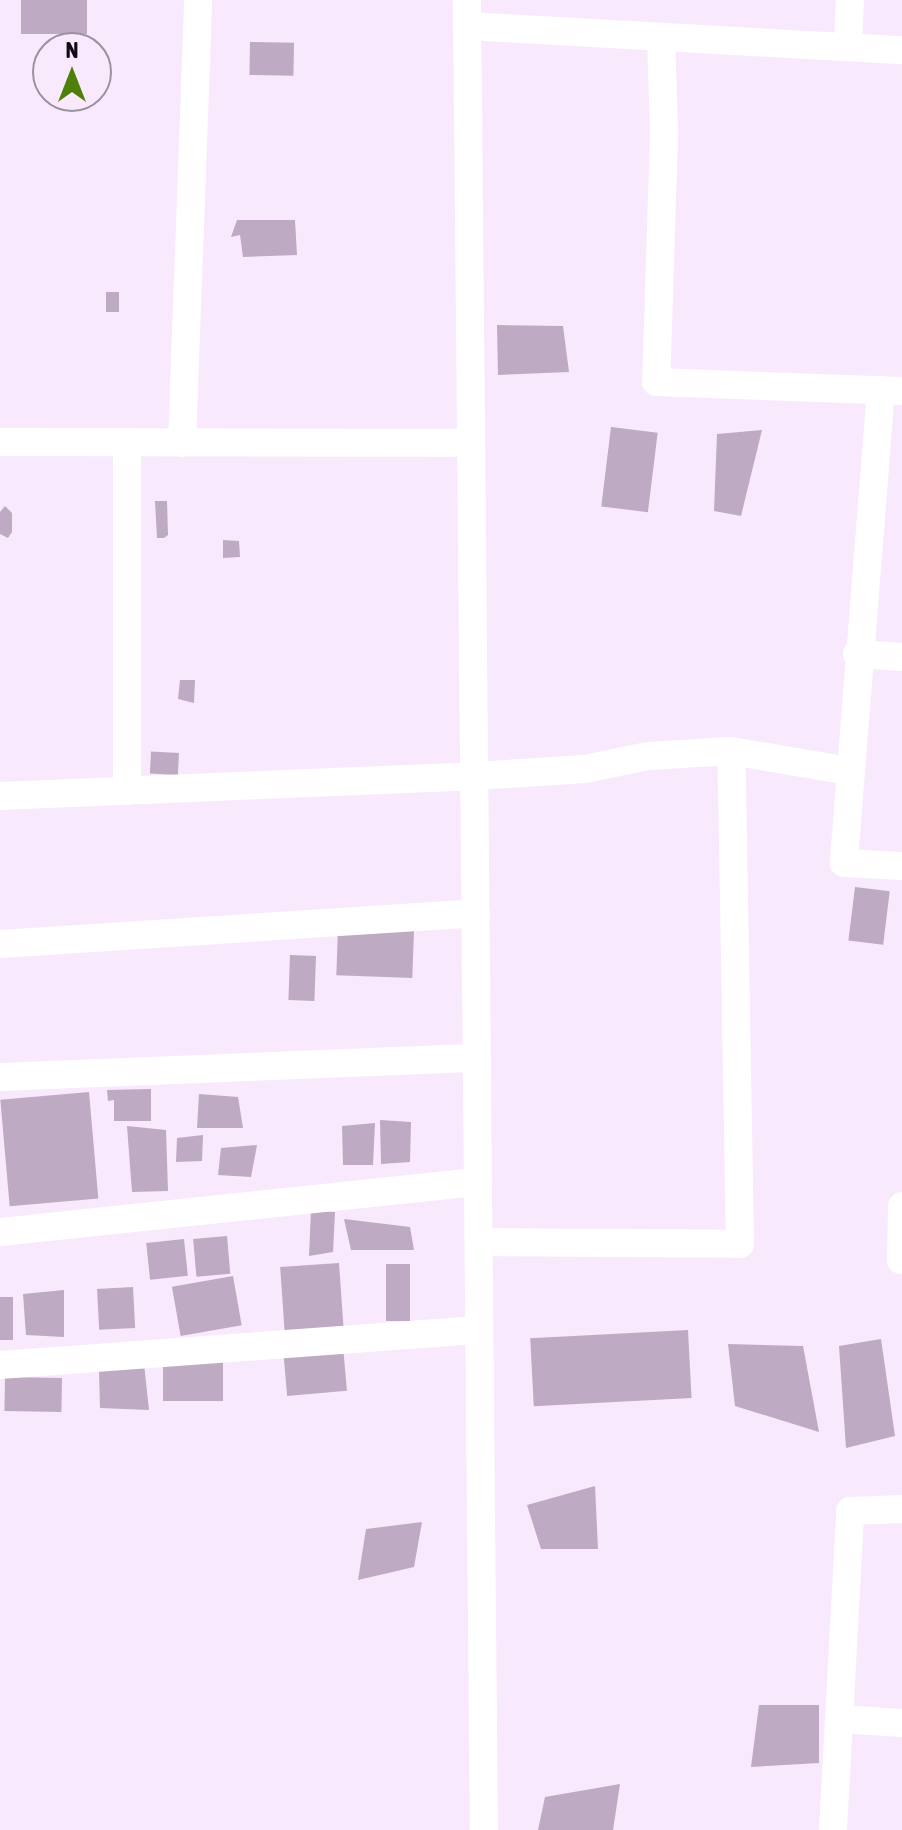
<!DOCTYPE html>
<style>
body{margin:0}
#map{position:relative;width:902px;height:1830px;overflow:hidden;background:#f9e9fd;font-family:"Asap Condensed",sans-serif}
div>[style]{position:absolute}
.building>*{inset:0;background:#beaac3;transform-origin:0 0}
.minor>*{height:28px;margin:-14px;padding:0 14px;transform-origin:14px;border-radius:14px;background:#fff}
span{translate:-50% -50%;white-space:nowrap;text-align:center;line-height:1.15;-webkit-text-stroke:6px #f9e9fd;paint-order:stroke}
.north{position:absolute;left:32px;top:32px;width:80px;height:80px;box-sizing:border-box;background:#f9e9fd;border:2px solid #9d909f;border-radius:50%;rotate:0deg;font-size:22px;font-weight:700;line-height:32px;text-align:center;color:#120b13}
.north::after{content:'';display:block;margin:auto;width:28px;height:36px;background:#4f7f0b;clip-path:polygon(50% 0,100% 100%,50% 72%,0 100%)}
</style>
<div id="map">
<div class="building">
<i style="left:21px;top:0;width:66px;height:34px"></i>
<i style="left:250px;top:42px;width:44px;height:33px;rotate:1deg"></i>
<i style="clip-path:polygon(237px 220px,295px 220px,297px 255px,243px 257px,240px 235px,231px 237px)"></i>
<i style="left:106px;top:292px;width:13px;height:20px"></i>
<i style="clip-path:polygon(497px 325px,563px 326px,569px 372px,498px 375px)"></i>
<i style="left:611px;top:427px;width:47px;height:80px;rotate:7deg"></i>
<i style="clip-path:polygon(762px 430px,741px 516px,714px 511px,717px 434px)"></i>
<i style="clip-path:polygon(155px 501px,167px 501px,168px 535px,164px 538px,157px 538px)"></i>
<i style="clip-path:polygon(5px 506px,12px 513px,12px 532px,8px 538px,0 534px,0 512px)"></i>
<i style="clip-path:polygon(223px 540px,239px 541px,240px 557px,223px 558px)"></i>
<i style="clip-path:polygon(180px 680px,195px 680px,194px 703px,178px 699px)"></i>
<i style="left:179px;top:753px;width:22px;height:28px;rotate:93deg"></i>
<i style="left:855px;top:887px;width:35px;height:54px;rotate:7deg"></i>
<i style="left:414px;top:929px;width:49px;height:76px;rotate:92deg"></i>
<i style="left:290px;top:955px;width:26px;height:45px;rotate:2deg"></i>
<i style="clip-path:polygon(151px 1089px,151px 1121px,114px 1121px,114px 1100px,108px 1101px,107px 1090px)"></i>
<i style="left:89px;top:1092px;width:107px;height:89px;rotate:85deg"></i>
<i style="clip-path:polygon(199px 1094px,238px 1097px,243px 1128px,197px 1128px)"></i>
<i style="clip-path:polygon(380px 1120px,411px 1122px,410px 1162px,381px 1164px)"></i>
<i style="clip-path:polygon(375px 1123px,373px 1165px,343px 1165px,342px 1126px)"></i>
<i style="clip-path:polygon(127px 1126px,166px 1130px,168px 1191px,132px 1192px)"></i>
<i style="clip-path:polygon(203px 1135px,202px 1161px,176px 1162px,177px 1138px)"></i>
<i style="clip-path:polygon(257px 1145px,251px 1177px,218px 1175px,221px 1148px)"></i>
<i style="clip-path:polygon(311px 1210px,335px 1212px,333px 1252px,309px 1256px)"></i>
<i style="clip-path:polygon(344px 1219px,410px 1227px,414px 1250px,351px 1250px)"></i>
<i style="left:227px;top:1236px;width:38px;height:34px;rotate:85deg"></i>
<i style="left:184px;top:1239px;width:37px;height:38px;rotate:84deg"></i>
<i style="left:339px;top:1263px;width:67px;height:59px;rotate:86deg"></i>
<i style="left:410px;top:1264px;width:57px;height:24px;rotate:90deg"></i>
<i style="left:233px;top:1276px;width:50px;height:62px;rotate:80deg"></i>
<i style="left:133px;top:1287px;width:41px;height:36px;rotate:87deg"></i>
<i style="clip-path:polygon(64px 1290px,64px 1337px,26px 1335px,23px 1294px)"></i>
<i style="left:13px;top:1297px;width:43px;height:13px;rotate:90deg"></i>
<i style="left:688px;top:1330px;width:68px;height:158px;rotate:87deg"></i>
<i style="clip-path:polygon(881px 1339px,895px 1436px,846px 1448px,839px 1346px)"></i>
<i style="clip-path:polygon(728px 1344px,803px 1346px,819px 1432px,735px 1406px)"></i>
<i style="left:343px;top:1346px;width:45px;height:60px;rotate:85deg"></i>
<i style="left:223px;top:1357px;width:44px;height:60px;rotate:90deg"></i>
<i style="clip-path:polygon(144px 1364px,149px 1410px,100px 1408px,99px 1370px)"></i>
<i style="left:5px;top:1377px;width:57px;height:34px;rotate:1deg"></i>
<i style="clip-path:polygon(595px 1486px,598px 1549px,541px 1549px,527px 1505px)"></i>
<i style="clip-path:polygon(422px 1522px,414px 1567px,358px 1580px,366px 1529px)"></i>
<i style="clip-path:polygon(759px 1705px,819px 1705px,819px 1763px,751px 1767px)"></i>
<i style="clip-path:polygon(620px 1784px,613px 1830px,538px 1830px,545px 1797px)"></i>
</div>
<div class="minor">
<i style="left:467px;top:0;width:1830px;rotate:89.47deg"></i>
<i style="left:467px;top:26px;width:436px;rotate:3.2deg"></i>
<i style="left:661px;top:37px;width:97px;rotate:88.2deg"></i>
<i style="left:664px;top:134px;width:248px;rotate:91.8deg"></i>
<i style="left:656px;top:382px;width:246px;rotate:2.1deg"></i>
<i style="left:848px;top:47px;width:47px;rotate:-87.6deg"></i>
<i style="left:881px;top:390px;width:474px;rotate:94.5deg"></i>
<i style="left:844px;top:863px;width:58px;rotate:3deg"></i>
<i style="left:0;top:442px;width:471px;rotate:0.1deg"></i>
<i style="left:127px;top:442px;width:349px;rotate:90deg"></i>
<i style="left:182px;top:443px;width:443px;rotate:-87.9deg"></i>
<i style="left:857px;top:654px;width:45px;rotate:3.8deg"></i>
<i style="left:0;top:796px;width:474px;rotate:-2.4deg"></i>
<i style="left:474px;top:776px;width:111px;rotate:-3.6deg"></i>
<i style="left:585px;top:769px;width:64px;rotate:-11.7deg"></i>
<i style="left:648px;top:756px;width:83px;rotate:-3.4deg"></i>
<i style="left:0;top:944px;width:477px;rotate:-3.7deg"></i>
<i style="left:0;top:1077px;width:477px;rotate:-2.3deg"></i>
<i style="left:0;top:1232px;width:481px;rotate:-6deg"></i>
<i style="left:479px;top:1242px;width:261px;rotate:0.4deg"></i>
<i style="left:740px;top:1244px;width:493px;rotate:-91deg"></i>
<i style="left:731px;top:751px;width:120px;rotate:9.6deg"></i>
<i style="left:901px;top:1260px;width:54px;rotate:-88.9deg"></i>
<i style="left:0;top:1365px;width:480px;rotate:-4.2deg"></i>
<i style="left:840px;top:1719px;width:62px;rotate:3.7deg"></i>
<i style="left:833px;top:1830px;width:319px;rotate:-86.9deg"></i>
<i style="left:850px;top:1511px;width:52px;rotate:-2.2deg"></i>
</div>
<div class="north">N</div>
</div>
